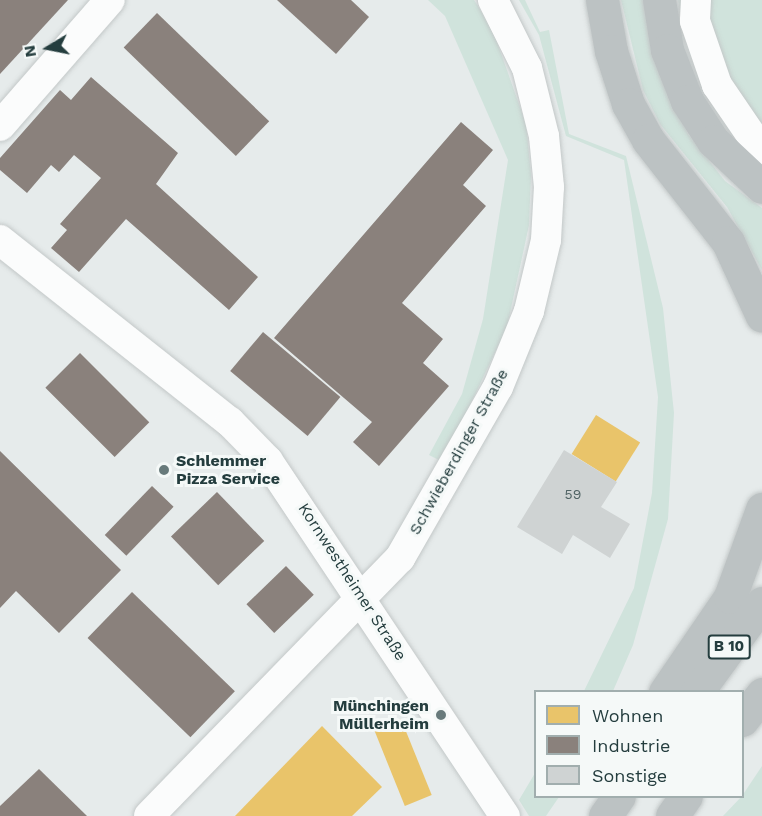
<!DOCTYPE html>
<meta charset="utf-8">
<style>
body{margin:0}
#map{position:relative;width:762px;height:816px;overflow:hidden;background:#e6ebeb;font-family:"Work Sans",sans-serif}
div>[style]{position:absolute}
.green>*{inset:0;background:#d0e3dc}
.homes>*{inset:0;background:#e9c46a;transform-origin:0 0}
.industry>*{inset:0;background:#8a817c;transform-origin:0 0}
.building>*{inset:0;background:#cfd3d3}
.roads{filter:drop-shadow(0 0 2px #c3c8c8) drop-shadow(0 0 2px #c3c8c8)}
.minor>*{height:30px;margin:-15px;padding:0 15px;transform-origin:15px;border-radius:15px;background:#fbfcfc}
.highway>*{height:33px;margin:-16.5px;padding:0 16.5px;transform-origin:16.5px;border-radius:16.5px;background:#bcc2c3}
.dots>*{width:16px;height:16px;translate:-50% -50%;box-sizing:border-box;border:3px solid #f5f9f8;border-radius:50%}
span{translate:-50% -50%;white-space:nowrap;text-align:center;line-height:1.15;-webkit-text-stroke:6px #f5f9f8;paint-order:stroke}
.number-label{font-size:14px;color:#506364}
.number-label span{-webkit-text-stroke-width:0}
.shield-label span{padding:2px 4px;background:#f5f9f8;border:2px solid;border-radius:4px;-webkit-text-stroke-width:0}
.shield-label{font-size:15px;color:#243d3e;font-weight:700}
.street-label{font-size:16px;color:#243d3e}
.poi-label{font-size:16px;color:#243d3e;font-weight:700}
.left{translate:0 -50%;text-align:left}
.right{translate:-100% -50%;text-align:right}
.legend{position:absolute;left:534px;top:690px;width:210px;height:108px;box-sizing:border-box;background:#f5f9f8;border:2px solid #a1aeae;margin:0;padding:8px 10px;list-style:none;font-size:18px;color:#243d3e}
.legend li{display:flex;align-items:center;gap:12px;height:30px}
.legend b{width:30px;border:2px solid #a1aeae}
.north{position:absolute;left:18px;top:18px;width:60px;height:60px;-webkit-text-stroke:4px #f5f9f8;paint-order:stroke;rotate:260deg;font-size:16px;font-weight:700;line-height:24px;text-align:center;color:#243d3e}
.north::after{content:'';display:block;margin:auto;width:21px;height:27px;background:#243d3e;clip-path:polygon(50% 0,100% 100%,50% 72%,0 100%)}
</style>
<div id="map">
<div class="green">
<i style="clip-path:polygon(428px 0,474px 0,492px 28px,526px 124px,531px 175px,529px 225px,507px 327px,443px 462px,429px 455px,462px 394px,483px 319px,508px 160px,445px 16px)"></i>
<i style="clip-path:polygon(519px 0,525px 0,540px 32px,549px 30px,569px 134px,626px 156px,663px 308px,674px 413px,668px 519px,633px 645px,613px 691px,584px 691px,634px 588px,652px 493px,658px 397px,624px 160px,566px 136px,539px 35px)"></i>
<i style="clip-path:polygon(621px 0,643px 0,653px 59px,688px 134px,725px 181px,762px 208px,762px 270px,727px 207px,660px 124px,643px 90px)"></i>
<i style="clip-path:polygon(678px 0,686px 0,750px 155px,701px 88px)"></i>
<i style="clip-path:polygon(706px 0,762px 0,762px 139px,714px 52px)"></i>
<i style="clip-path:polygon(762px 766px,762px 816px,723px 816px,742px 796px)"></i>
<i style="clip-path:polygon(535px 773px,536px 796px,559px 797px,546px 816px,529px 816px,519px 800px)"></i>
</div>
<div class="homes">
<i style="left:596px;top:415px;width:52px;height:46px;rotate:32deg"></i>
<i style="left:401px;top:719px;width:82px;height:29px;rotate:68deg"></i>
<i style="clip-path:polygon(322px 726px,382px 787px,352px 816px,235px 816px)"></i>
</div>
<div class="industry">
<i style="clip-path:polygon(0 0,68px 0,0 74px)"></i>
<i style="clip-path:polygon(277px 0,351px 0,369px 17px,336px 54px)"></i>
<i style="left:157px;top:13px;width:156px;height:48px;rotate:44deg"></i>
<i style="clip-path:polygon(91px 77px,178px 153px,156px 184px,258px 277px,229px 310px,126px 219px,79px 272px,51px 248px,67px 230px,60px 224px,101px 178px,74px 155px,59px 172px,51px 165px,27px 193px,0 170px,0 158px,60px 90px,71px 100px)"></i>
<i style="clip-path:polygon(461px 122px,493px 150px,463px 185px,486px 206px,402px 303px,443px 339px,423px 363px,449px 386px,379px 466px,353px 442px,372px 422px,274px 338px)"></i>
<i style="left:263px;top:332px;width:101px;height:51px;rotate:40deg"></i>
<i style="left:80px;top:353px;width:98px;height:49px;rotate:45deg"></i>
<i style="clip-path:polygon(0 451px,121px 570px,59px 633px,16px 591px,0 608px)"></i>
<i style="left:152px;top:486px;width:30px;height:68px;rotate:44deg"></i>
<i style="left:217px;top:492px;width:68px;height:64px;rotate:46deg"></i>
<i style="left:286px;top:566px;width:40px;height:55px;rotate:46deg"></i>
<i style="left:132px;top:592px;width:143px;height:64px;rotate:44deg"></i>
<i style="clip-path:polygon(39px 769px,87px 816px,0 816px,0 806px)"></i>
</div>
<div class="building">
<i style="clip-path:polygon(564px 450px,617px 482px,601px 507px,630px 524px,610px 558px,573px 535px,562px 554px,517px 527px)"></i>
</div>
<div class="roads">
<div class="minor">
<i style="left:696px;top:0;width:21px;rotate:93deg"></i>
<i style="left:695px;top:21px;width:68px;rotate:71deg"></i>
<i style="left:717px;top:85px;width:80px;rotate:55.7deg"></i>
<i style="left:0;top:126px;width:167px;rotate:-48.9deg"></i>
<i style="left:0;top:240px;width:293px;rotate:38.4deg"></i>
<i style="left:230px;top:422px;width:54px;rotate:45.7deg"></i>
<i style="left:268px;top:461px;width:427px;rotate:56.3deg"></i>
<i style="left:149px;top:816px;width:360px;rotate:-45.8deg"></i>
<i style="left:400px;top:558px;width:197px;rotate:-60.2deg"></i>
<i style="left:498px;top:387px;width:82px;rotate:-67.8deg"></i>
<i style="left:529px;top:311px;width:73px;rotate:-76.5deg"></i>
<i style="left:546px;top:240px;width:53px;rotate:-86.8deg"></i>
<i style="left:549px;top:187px;width:51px;rotate:-95.6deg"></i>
<i style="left:544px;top:136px;width:70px;rotate:-104deg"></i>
<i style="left:527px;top:68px;width:76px;rotate:-116.6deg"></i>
</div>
<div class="highway">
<i style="left:602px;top:0;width:52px;rotate:80deg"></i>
<i style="left:611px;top:51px;width:56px;rotate:72.2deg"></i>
<i style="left:628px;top:104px;width:41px;rotate:60.9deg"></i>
<i style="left:648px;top:140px;width:130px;rotate:51.9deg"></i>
<i style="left:728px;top:242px;width:81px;rotate:65.3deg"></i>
<i style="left:659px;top:0;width:51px;rotate:80.9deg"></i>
<i style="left:667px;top:50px;width:55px;rotate:68.6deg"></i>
<i style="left:687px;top:101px;width:48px;rotate:57deg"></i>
<i style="left:713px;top:141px;width:67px;rotate:43.2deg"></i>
<i style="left:665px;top:692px;width:115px;rotate:-55.6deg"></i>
<i style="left:730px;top:597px;width:94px;rotate:-70deg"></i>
<i style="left:697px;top:692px;width:110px;rotate:-53.9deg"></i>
<i style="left:742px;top:720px;width:33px;rotate:-52deg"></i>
<i style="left:605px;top:816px;width:24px;rotate:-55deg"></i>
<i style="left:672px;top:816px;width:24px;rotate:-55deg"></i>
</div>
</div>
<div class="dots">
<i style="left:164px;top:470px;background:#687a7b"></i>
<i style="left:441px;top:715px;background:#687a7b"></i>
</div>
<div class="number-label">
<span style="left:573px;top:494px">59</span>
</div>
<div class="shield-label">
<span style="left:729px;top:647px">B 10</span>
</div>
<div class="street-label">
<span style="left:459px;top:452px;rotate:-61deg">Schwieberdinger Straße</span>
<span style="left:352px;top:582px;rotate:57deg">Kornwestheimer Straße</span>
</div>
<div class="poi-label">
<span class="left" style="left:176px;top:470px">Schlemmer<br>Pizza Service</span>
<span class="right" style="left:429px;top:715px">Münchingen<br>Müllerheim</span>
</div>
<ul class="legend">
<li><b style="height:16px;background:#e9c46a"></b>Wohnen</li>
<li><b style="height:16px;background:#8a817c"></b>Industrie</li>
<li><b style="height:16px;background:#cfd3d3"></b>Sonstige</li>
</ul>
<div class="north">N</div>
</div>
